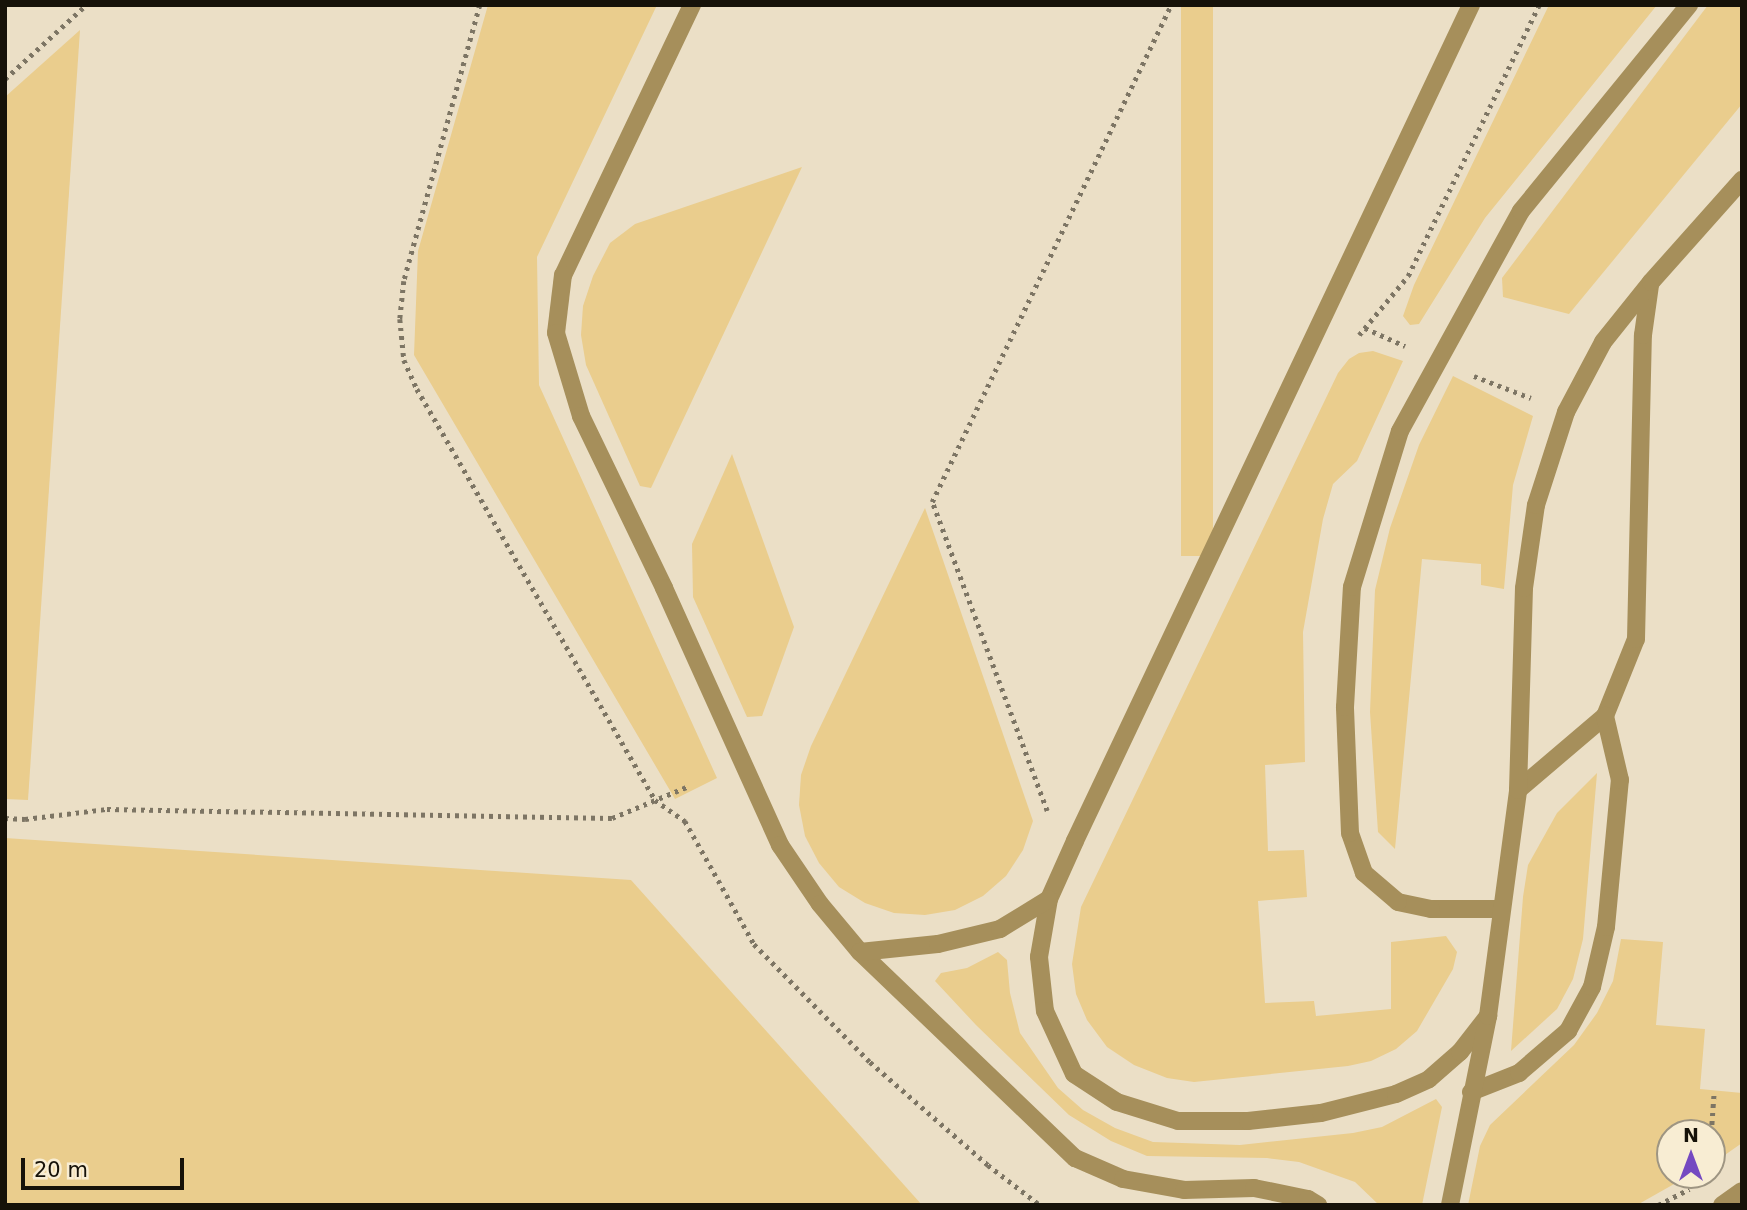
<!DOCTYPE html>
<style>
body{margin:0}
#map{position:relative;width:1747px;height:1210px;overflow:hidden;background:#ebdfc6;font-family:"DejaVu Sans",sans-serif}
div>[style]{position:absolute}
.green>*{inset:0;background:#eacd8d;transform-origin:0 0}
.path>*{height:4.5px;margin-top:-2.25px;transform-origin:0;background:repeating-linear-gradient(90deg,#7d7564 0 3.5px,transparent 0 8.5px)}
.service>*{height:18px;margin:-9px;padding:0 9px;transform-origin:9px;border-radius:9px;background:#a68f5b}
span{translate:-50% -50%;white-space:nowrap;text-align:center;line-height:1.15;-webkit-text-stroke:5px #f8edd3;paint-order:stroke}
.frame{position:absolute;inset:0;border:7px solid #161209;pointer-events:none}
.north{position:absolute;left:1656px;top:1119px;width:70px;height:70px;box-sizing:border-box;background:#f8edd3;border:2px solid #9e9582;border-radius:50%;rotate:0deg;font-size:19px;font-weight:700;line-height:28px;text-align:center;color:#161209}
.north::after{content:'';display:block;margin:auto;width:24px;height:32px;background:#7549c1;clip-path:polygon(50% 0,100% 100%,50% 72%,0 100%)}
.scale{position:absolute;left:21px;top:1158px;width:163px;height:32px;box-sizing:border-box;border:4px solid #161209;border-top:0;padding-left:9px;font-size:21px;line-height:24px;white-space:nowrap;color:#161209;-webkit-text-stroke:5px #f8edd3;paint-order:stroke}
</style>
<div id="map">
<div class="green">
<i style="clip-path:polygon(488px 5px,657px 5px,537px 257px,539px 385px,717px 778px,675px 799px,414px 355px,418px 251px)"></i>
<i style="left:1181px;top:5px;width:32px;height:551px"></i>
<i style="clip-path:polygon(1549px 5px,1657px 5px,1485px 218px,1419px 324px,1410px 325px,1403px 316px,1414px 285px)"></i>
<i style="clip-path:polygon(1708px 5px,1742px 5px,1742px 104px,1569px 314px,1503px 297px,1502px 278px)"></i>
<i style="clip-path:polygon(80px 30px,28px 800px,5px 799px,5px 97px)"></i>
<i style="clip-path:polygon(802px 167px,651px 488px,640px 486px,586px 365px,581px 335px,583px 306px,593px 276px,610px 243px,635px 224px)"></i>
<i style="clip-path:polygon(1373px 351px,1403px 361px,1357px 461px,1333px 484px,1323px 519px,1303px 632px,1305px 762px,1265px 765px,1268px 851px,1304px 850px,1307px 897px,1258px 901px,1265px 1003px,1314px 1001px,1316px 1016px,1391px 1009px,1391px 942px,1446px 936px,1457px 952px,1453px 969px,1417px 1031px,1396px 1049px,1371px 1061px,1348px 1066px,1194px 1082px,1167px 1078px,1134px 1065px,1107px 1047px,1087px 1020px,1076px 994px,1072px 964px,1081px 907px,1338px 373px,1349px 359px,1359px 353px)"></i>
<i style="clip-path:polygon(1453px 376px,1533px 416px,1513px 485px,1504px 589px,1481px 585px,1481px 564px,1422px 559px,1395px 849px,1378px 832px,1370px 712px,1375px 590px,1390px 528px,1419px 445px)"></i>
<i style="clip-path:polygon(732px 454px,794px 627px,762px 716px,747px 717px,693px 597px,692px 544px)"></i>
<i style="clip-path:polygon(925px 508px,1033px 821px,1023px 850px,1006px 876px,983px 896px,955px 910px,925px 915px,894px 913px,865px 903px,839px 887px,819px 863px,805px 836px,799px 805px,801px 775px,811px 746px)"></i>
<i style="clip-path:polygon(1597px 773px,1583px 939px,1573px 979px,1557px 1009px,1511px 1051px,1523px 897px,1528px 865px,1557px 813px)"></i>
<i style="clip-path:polygon(5px 838px,631px 880px,922px 1205px,5px 1205px)"></i>
<i style="clip-path:polygon(1621px 939px,1663px 942px,1656px 1025px,1705px 1029px,1700px 1089px,1742px 1093px,1742px 1143px,1712px 1164px,1712px 1133px,1670px 1133px,1670px 1175px,1690px 1175px,1637px 1205px,1468px 1205px,1480px 1146px,1490px 1125px,1574px 1045px,1597px 1013px,1613px 981px)"></i>
<i style="clip-path:polygon(998px 952px,1007px 960px,1010px 993px,1020px 1033px,1058px 1088px,1083px 1110px,1115px 1128px,1153px 1142px,1240px 1145px,1353px 1133px,1382px 1127px,1436px 1099px,1442px 1107px,1422px 1205px,1379px 1205px,1355px 1182px,1299px 1162px,1267px 1158px,1147px 1156px,1111px 1141px,1069px 1115px,976px 1025px,935px 981px,941px 973px,967px 968px)"></i>
</div>
<div class="path">
<i style="left:480px;top:5px;width:286px;rotate:105.4deg"></i>
<i style="left:404px;top:281px;width:38px;rotate:96deg"></i>
<i style="left:400px;top:319px;width:41px;rotate:84.4deg"></i>
<i style="left:404px;top:360px;width:32px;rotate:66deg"></i>
<i style="left:417px;top:389px;width:475px;rotate:59.9deg"></i>
<i style="left:655px;top:800px;width:37px;rotate:35deg"></i>
<i style="left:685px;top:821px;width:141px;rotate:60.7deg"></i>
<i style="left:754px;top:944px;width:165px;rotate:45.5deg"></i>
<i style="left:870px;top:1062px;width:157px;rotate:41.1deg"></i>
<i style="left:988px;top:1165px;width:66px;rotate:37.6deg"></i>
<i style="left:5px;top:79px;width:110px;rotate:-42.4deg"></i>
<i style="left:1365px;top:328px;width:44px;rotate:24.2deg"></i>
<i style="left:1359px;top:335px;width:77px;rotate:-50.3deg"></i>
<i style="left:1408px;top:276px;width:301px;rotate:-64.2deg"></i>
<i style="left:1474px;top:376px;width:61px;rotate:21.1deg"></i>
<i style="left:1047px;top:811px;width:330px;rotate:-110.4deg"></i>
<i style="left:932px;top:502px;width:551px;rotate:-64.32deg"></i>
<i style="left:5px;top:818px;width:20px;rotate:3deg"></i>
<i style="left:25px;top:819px;width:83px;rotate:-7deg"></i>
<i style="left:107px;top:809px;width:505px;rotate:1.02deg"></i>
<i style="left:612px;top:818px;width:83px;rotate:-22.6deg"></i>
<i style="left:1711px;top:1133px;width:42px;rotate:-85.9deg"></i>
<i style="left:1658px;top:1205px;width:35px;rotate:-27deg"></i>
</div>
<div class="service">
<i style="left:692px;top:5px;width:299px;rotate:115.5deg"></i>
<i style="left:563px;top:275px;width:58px;rotate:96.9deg"></i>
<i style="left:556px;top:333px;width:87px;rotate:73.2deg"></i>
<i style="left:581px;top:416px;width:191px;rotate:64.2deg"></i>
<i style="left:664px;top:588px;width:282px;rotate:65.7deg"></i>
<i style="left:780px;top:845px;width:71px;rotate:55.9deg"></i>
<i style="left:820px;top:904px;width:62px;rotate:50.2deg"></i>
<i style="left:860px;top:952px;width:298px;rotate:43.8deg"></i>
<i style="left:1075px;top:1158px;width:52px;rotate:23.6deg"></i>
<i style="left:1123px;top:1179px;width:62px;rotate:10.2deg"></i>
<i style="left:1184px;top:1190px;width:70px;rotate:-1.6deg"></i>
<i style="left:1254px;top:1188px;width:55px;rotate:11.5deg"></i>
<i style="left:1308px;top:1199px;width:12px;rotate:31deg"></i>
<i style="left:1471px;top:5px;width:925px;rotate:115.35deg"></i>
<i style="left:1075px;top:841px;width:64px;rotate:114.1deg"></i>
<i style="left:1049px;top:899px;width:59px;rotate:99.8deg"></i>
<i style="left:1039px;top:957px;width:54px;rotate:83.7deg"></i>
<i style="left:1045px;top:1011px;width:69px;rotate:65.3deg"></i>
<i style="left:1074px;top:1074px;width:51px;rotate:33.1deg"></i>
<i style="left:1117px;top:1102px;width:64px;rotate:17.3deg"></i>
<i style="left:1178px;top:1121px;width:70px"></i>
<i style="left:1248px;top:1121px;width:73px;rotate:-6.3deg"></i>
<i style="left:1321px;top:1113px;width:77px;rotate:-14.2deg"></i>
<i style="left:1396px;top:1094px;width:36px;rotate:-24deg"></i>
<i style="left:1429px;top:1079px;width:41px;rotate:-41.1deg"></i>
<i style="left:1460px;top:1052px;width:46px;rotate:-52.1deg"></i>
<i style="left:1518px;top:790px;width:114px;rotate:-40.4deg"></i>
<i style="left:1605px;top:716px;width:83px;rotate:-68.1deg"></i>
<i style="left:1636px;top:639px;width:304px;rotate:-88.7deg"></i>
<i style="left:1643px;top:335px;width:50px;rotate:-82deg"></i>
<i style="left:1501px;top:909px;width:70px;rotate:180deg"></i>
<i style="left:1431px;top:909px;width:34px;rotate:-168deg"></i>
<i style="left:1398px;top:902px;width:45px;rotate:-139.5deg"></i>
<i style="left:1364px;top:873px;width:42px;rotate:-109.3deg"></i>
<i style="left:1350px;top:833px;width:126px;rotate:-92.3deg"></i>
<i style="left:1345px;top:707px;width:120px;rotate:-86.7deg"></i>
<i style="left:1352px;top:587px;width:163px;rotate:-72.9deg"></i>
<i style="left:1400px;top:431px;width:251px;rotate:-61.2deg"></i>
<i style="left:1521px;top:211px;width:266px;rotate:-50.8deg"></i>
<i style="left:860px;top:952px;width:78px;rotate:-5.9deg"></i>
<i style="left:938px;top:944px;width:64px;rotate:-13.6deg"></i>
<i style="left:1000px;top:929px;width:57px;rotate:-31.5deg"></i>
<i style="left:1471px;top:1092px;width:52px;rotate:-21.6deg"></i>
<i style="left:1519px;top:1073px;width:65px;rotate:-40.6deg"></i>
<i style="left:1568px;top:1031px;width:50px;rotate:-61.4deg"></i>
<i style="left:1592px;top:987px;width:62px;rotate:-76.9deg"></i>
<i style="left:1606px;top:927px;width:148px;rotate:-84.6deg"></i>
<i style="left:1620px;top:780px;width:66px;rotate:-103.2deg"></i>
<i style="left:1450px;top:1205px;width:193px;rotate:-78.6deg"></i>
<i style="left:1488px;top:1016px;width:228px;rotate:-82.4deg"></i>
<i style="left:1518px;top:790px;width:202px;rotate:-88.3deg"></i>
<i style="left:1524px;top:588px;width:84px;rotate:-81.8deg"></i>
<i style="left:1536px;top:505px;width:98px;rotate:-72.1deg"></i>
<i style="left:1566px;top:412px;width:79px;rotate:-62.1deg"></i>
<i style="left:1603px;top:342px;width:77px;rotate:-51.3deg"></i>
<i style="left:1651px;top:282px;width:137px;rotate:-48.3deg"></i>
<i style="left:1722px;top:1205px;width:24px;rotate:-35deg"></i>
</div>
<div class="frame"></div>
<div class="north">N</div>
<div class="scale">20 m</div>
</div>
